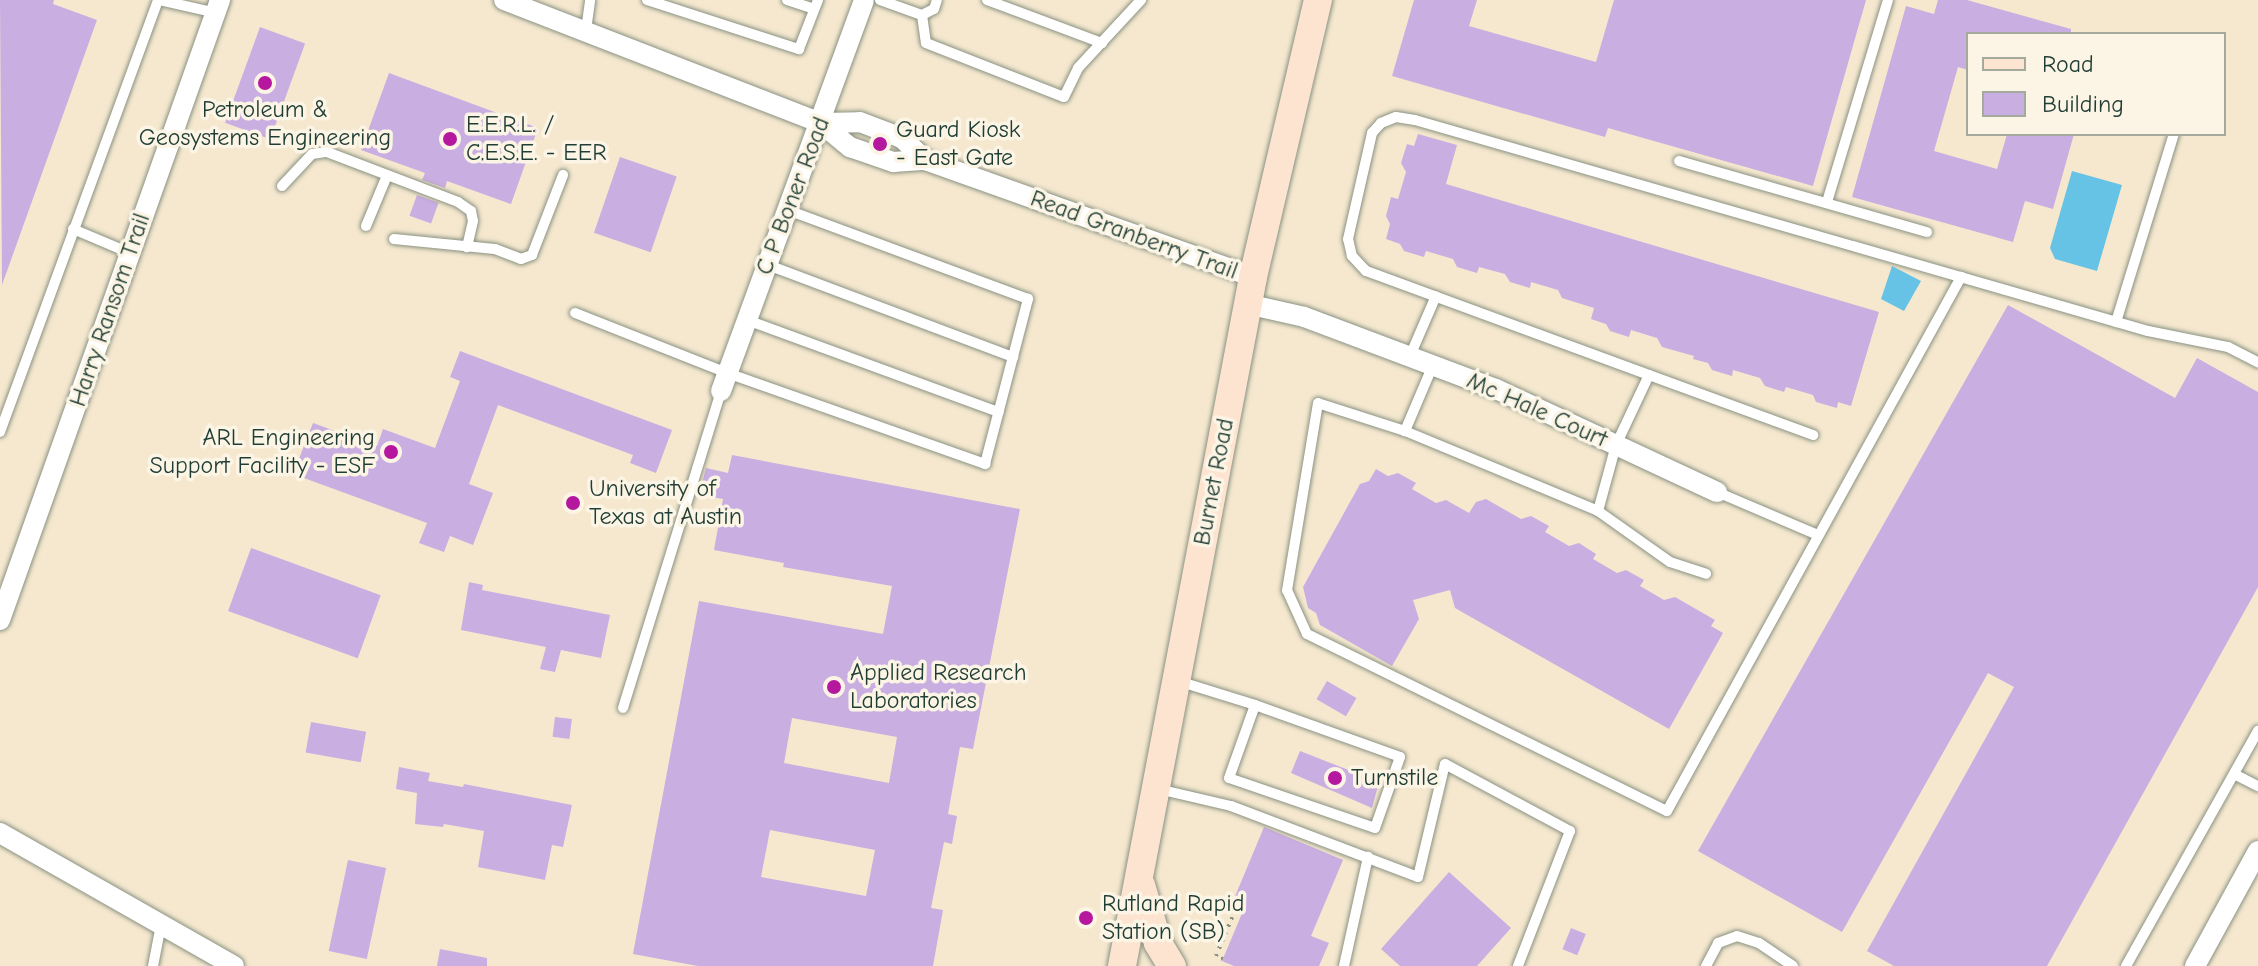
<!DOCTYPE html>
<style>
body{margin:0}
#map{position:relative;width:2258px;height:966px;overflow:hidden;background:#f5e8cf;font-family:"Comic Neue",sans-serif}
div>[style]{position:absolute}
.water>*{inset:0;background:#67c3e5}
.building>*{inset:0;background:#c9aee2;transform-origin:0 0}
.path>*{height:4px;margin-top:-2px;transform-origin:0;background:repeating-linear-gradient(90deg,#8a9282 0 2px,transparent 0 8px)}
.roads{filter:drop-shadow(0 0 2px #8a9282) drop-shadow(0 0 2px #8a9282)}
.lane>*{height:10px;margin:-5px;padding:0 5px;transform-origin:5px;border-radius:5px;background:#fff}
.street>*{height:20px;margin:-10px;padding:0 10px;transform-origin:10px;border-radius:10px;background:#fff}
.secondary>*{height:28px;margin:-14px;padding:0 14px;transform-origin:14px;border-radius:14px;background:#fde4d1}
.dots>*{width:22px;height:22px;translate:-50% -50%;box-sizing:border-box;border:4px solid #fcf5e5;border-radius:50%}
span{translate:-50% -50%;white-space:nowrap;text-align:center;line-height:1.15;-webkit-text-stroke:7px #fcf5e5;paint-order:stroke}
.poi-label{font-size:24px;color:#1f3d34}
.left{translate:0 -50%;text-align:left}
.right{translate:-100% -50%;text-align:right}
.street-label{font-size:24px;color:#1f3d34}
.legend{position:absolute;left:1966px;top:32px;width:260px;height:104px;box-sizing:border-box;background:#fcf5e5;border:2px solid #a4ab9e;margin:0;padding:10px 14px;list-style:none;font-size:24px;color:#1f3d34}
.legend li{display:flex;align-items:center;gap:16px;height:40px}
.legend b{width:40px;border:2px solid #a4ab9e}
</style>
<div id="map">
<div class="water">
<i style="clip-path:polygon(2072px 171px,2122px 185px,2097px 271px,2055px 259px,2050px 248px)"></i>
<i style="clip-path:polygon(1892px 266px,1921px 281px,1904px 311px,1881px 299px)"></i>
</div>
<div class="building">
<i style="clip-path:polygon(0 0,54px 0,53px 4px,97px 20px,2px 285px)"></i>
<i style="clip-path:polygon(1414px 0,1477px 0,1469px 26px,1596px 62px,1614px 0,1866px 0,1813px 186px,1608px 128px,1605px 137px,1392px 76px)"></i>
<i style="clip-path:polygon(1938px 0,1967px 0,2071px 29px,2071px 34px,1968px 34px,1968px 70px,1958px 67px,1934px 151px,1997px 169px,2007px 134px,2074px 134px,2053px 209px,2025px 201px,2013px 242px,1852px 197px,1906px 6px,1934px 14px)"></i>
<i style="left:260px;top:27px;width:48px;height:102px;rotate:20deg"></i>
<i style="clip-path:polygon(389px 73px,538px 128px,511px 204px,447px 181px,445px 188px,422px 180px,425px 173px,361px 150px)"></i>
<i style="clip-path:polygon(1418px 134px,1457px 145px,1446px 184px,1879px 312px,1851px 406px,1838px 402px,1837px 408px,1816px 402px,1813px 395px,1786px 387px,1784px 392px,1765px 386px,1760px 378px,1733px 370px,1732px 376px,1712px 370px,1708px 363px,1693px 359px,1694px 356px,1662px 347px,1657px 338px,1631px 330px,1629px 337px,1610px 331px,1606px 324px,1591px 319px,1594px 308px,1562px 298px,1558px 290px,1531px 282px,1530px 288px,1510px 282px,1505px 274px,1479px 267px,1477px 273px,1457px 267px,1453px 259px,1426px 251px,1424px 257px,1404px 251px,1400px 244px,1386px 239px,1390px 224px,1386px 216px,1391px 197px,1398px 199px,1406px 172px,1401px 163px,1407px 144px,1414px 146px)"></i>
<i style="left:620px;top:157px;width:60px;height:80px;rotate:19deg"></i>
<i style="left:417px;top:195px;width:23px;height:22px;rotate:20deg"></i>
<i style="clip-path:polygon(2008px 305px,2175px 398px,2197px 358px,2258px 392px,2258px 587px,2047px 966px,1894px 966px,1867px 951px,2014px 687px,1988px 673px,1842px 932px,1698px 851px)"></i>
<i style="clip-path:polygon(460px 351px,672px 430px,656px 473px,630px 463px,633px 455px,498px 405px,469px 484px,493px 493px,473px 545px,450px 536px,444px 552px,419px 543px,427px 523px,293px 474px,313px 423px,377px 446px,383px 429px,435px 448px,460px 381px,450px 377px)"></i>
<i style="clip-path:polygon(evenodd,732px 455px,1020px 509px,973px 749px,960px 747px,948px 814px,957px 816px,952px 844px,944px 842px,931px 908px,943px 910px,933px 966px,698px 966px,633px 954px,699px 601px,883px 634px,892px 586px,783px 567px,784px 563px,714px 550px,723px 499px,699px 495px,706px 468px,728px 473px,732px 455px,792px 718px,897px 737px,889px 783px,784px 763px,792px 718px,732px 455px,770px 830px,875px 850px,866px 896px,761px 877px,770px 830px)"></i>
<i style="clip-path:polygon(1376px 469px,1388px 476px,1398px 473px,1416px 483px,1412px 489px,1436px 503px,1446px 500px,1469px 513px,1476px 502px,1486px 499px,1521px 519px,1531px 516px,1549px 526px,1545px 532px,1569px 546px,1579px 543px,1596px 554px,1593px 559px,1617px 573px,1626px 570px,1644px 580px,1640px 586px,1664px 600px,1675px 597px,1715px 620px,1711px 626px,1723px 633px,1669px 729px,1455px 608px,1450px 590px,1413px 600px,1419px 619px,1392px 666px,1320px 625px,1316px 613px,1308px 608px,1303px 587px,1360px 484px,1369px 481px)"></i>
<i style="left:251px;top:548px;width:138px;height:67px;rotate:20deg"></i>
<i style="clip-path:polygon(469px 582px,483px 585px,482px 590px,610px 615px,601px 658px,561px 650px,555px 672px,540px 669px,546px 647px,461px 630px)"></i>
<i style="left:1327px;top:681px;width:34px;height:21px;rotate:30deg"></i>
<i style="left:555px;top:717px;width:17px;height:20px;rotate:7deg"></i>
<i style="left:311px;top:722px;width:56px;height:31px;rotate:10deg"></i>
<i style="clip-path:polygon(1300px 751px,1379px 782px,1372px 808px,1291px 773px)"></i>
<i style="clip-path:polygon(399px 767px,430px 773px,428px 781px,463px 787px,464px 784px,572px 805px,563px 847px,552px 845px,545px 880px,478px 867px,484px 831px,444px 824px,443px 827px,415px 824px,417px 793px,396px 789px)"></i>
<i style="clip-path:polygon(1264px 827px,1343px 860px,1311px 936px,1329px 943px,1319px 966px,1234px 966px,1222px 961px,1243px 911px,1231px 906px)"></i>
<i style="left:348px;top:860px;width:39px;height:93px;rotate:12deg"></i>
<i style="clip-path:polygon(1449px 872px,1511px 928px,1477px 966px,1400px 966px,1381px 949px)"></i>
<i style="left:1571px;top:928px;width:16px;height:23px;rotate:22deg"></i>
<i style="clip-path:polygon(440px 949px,487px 958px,487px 966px,437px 966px)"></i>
</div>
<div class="path">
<i style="left:1223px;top:959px;width:8px;rotate:-157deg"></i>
<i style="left:1216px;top:956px;width:52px;rotate:-67.4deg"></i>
</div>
<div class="roads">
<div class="lane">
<i style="left:159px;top:0;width:58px;rotate:12.8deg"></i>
<i style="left:647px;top:0;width:160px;rotate:17.9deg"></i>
<i style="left:799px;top:49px;width:53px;rotate:-68.8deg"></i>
<i style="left:787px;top:0;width:28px;rotate:18deg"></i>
<i style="left:880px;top:0;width:45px;rotate:19.7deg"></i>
<i style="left:922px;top:15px;width:13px;rotate:-27deg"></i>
<i style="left:934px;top:9px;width:9px;rotate:-72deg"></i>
<i style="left:987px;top:0;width:123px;rotate:20.5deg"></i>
<i style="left:922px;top:15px;width:28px;rotate:82deg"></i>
<i style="left:926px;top:43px;width:148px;rotate:21.4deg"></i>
<i style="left:1064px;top:97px;width:32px;rotate:-64deg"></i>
<i style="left:1078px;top:68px;width:93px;rotate:-47.2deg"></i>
<i style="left:586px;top:30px;width:30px;rotate:-82deg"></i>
<i style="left:1679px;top:161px;width:258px;rotate:16deg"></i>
<i style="left:282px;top:186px;width:44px;rotate:-46.8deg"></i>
<i style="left:312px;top:154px;width:15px;rotate:-8deg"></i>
<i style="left:327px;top:152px;width:140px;rotate:20.9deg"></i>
<i style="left:458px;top:202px;width:16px;rotate:35deg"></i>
<i style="left:471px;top:211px;width:10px;rotate:79deg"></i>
<i style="left:473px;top:221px;width:27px;rotate:103deg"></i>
<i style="left:1827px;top:202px;width:211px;rotate:-73.2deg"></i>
<i style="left:366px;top:226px;width:52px;rotate:-67.4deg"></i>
<i style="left:73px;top:229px;width:62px;rotate:22.8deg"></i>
<i style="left:394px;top:239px;width:101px;rotate:5.7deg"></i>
<i style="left:495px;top:249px;width:28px;rotate:21deg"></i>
<i style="left:521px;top:259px;width:12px;rotate:-20deg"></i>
<i style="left:532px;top:255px;width:86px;rotate:-68.8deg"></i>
<i style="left:768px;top:265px;width:262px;rotate:20.6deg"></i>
<i style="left:575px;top:313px;width:163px;rotate:21.5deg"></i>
<i style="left:727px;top:373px;width:274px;rotate:19.4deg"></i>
<i style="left:985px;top:464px;width:171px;rotate:-75.4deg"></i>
<i style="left:1028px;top:299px;width:256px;rotate:-159.7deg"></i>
<i style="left:747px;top:320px;width:268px;rotate:20.1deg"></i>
<i style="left:2116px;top:322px;width:197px;rotate:-72.9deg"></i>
<i style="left:1410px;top:356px;width:65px;rotate:-66.6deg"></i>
<i style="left:1433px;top:365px;width:72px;rotate:113deg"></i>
<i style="left:1405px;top:431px;width:91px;rotate:-162.2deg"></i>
<i style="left:1318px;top:403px;width:190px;rotate:99.4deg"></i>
<i style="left:1287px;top:590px;width:48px;rotate:65.6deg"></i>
<i style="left:1307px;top:634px;width:401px;rotate:26.2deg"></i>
<i style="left:1667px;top:811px;width:610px;rotate:-61.16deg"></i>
<i style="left:1649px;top:375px;width:175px;rotate:20.1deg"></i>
<i style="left:1405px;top:431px;width:209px;rotate:22.5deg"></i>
<i style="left:1598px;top:511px;width:68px;rotate:-74.7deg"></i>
<i style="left:1616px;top:445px;width:77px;rotate:-64.8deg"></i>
<i style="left:1649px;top:375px;width:302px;rotate:-159.8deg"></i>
<i style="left:1366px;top:271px;width:21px;rotate:-133deg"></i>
<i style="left:1352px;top:256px;width:17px;rotate:-103deg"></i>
<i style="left:1348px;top:239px;width:109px;rotate:-77.2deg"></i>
<i style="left:1372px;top:133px;width:13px;rotate:-48deg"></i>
<i style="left:1381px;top:123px;width:16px;rotate:-22deg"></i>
<i style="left:1396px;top:117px;width:19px;rotate:9deg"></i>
<i style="left:1415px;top:120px;width:763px;rotate:16.06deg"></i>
<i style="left:2148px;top:331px;width:82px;rotate:11.3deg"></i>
<i style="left:2228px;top:347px;width:34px;rotate:27deg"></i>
<i style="left:0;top:432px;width:460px;rotate:-69.9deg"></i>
<i style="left:1717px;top:492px;width:110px;rotate:23.1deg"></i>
<i style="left:1598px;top:511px;width:88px;rotate:35.3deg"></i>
<i style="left:1670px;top:562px;width:38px;rotate:18deg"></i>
<i style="left:1178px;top:681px;width:81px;rotate:17.3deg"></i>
<i style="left:1255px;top:705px;width:154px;rotate:19.7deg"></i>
<i style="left:1400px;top:757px;width:75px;rotate:109.4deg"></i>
<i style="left:1375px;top:828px;width:154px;rotate:-161.1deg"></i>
<i style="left:1229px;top:778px;width:77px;rotate:-70.4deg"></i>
<i style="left:623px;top:708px;width:332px;rotate:-72.8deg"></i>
<i style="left:2236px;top:775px;width:25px;rotate:27deg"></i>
<i style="left:1158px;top:789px;width:75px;rotate:13.1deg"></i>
<i style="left:1231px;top:806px;width:200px;rotate:20.8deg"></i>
<i style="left:1418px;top:877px;width:116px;rotate:-76.6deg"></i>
<i style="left:1445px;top:764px;width:142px;rotate:28.2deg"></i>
<i style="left:1570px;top:831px;width:145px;rotate:111.1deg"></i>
<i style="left:153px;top:966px;width:42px;rotate:-79deg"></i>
<i style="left:1344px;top:966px;width:112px;rotate:-77.6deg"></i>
<i style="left:1706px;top:966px;width:26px;rotate:-62deg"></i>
<i style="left:1718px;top:943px;width:20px;rotate:-20deg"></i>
<i style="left:1737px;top:936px;width:23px;rotate:18deg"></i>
<i style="left:1759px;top:943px;width:41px;rotate:34.1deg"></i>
<i style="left:2126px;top:966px;width:270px;rotate:-60.7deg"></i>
</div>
<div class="street">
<i style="left:504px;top:0;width:340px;rotate:21.2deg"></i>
<i style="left:821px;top:123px;width:38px;rotate:40deg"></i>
<i style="left:850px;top:147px;width:46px;rotate:19.2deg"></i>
<i style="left:893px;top:162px;width:32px;rotate:-4deg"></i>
<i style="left:925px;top:160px;width:348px;rotate:19.6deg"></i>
<i style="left:821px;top:123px;width:39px;rotate:-1deg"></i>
<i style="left:860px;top:122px;width:45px;rotate:20.9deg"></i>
<i style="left:902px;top:138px;width:32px;rotate:44deg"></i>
<i style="left:1247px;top:304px;width:58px;rotate:12.8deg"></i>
<i style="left:1304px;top:317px;width:205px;rotate:20.6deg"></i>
<i style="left:1496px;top:389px;width:244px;rotate:25deg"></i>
<i style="left:721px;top:391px;width:416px;rotate:-69.9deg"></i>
<i style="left:0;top:620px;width:658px;rotate:-70.46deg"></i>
<i style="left:0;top:833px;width:269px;rotate:29.6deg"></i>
<i style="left:2195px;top:966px;width:131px;rotate:-61.3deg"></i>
</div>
<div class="secondary">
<i style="left:1141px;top:885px;width:60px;rotate:73.7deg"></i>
<i style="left:1158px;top:943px;width:27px;rotate:59deg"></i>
<i style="left:1122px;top:966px;width:701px;rotate:-79.23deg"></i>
<i style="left:1253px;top:277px;width:285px;rotate:-76.8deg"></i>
</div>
</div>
<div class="dots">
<i style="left:265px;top:83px;background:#b5179e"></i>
<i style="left:450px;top:139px;background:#b5179e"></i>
<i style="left:880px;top:144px;background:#b5179e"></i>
<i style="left:391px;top:452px;background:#b5179e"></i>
<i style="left:573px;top:503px;background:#b5179e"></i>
<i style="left:834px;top:687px;background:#b5179e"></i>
<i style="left:1335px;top:778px;background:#b5179e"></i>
<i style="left:1086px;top:918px;background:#b5179e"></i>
</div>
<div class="poi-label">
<span style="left:265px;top:124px">Petroleum &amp;<br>Geosystems Engineering</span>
<span class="left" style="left:466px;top:139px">E.E.R.L. /<br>C.E.S.E. - EER</span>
<span class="left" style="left:896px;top:144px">Guard Kiosk<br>- East Gate</span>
<span class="right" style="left:375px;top:452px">ARL Engineering<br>Support Facility - ESF</span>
<span class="left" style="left:589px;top:503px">University of<br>Texas at Austin</span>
<span class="left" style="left:850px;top:687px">Applied Research<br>Laboratories</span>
<span class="left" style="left:1351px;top:778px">Turnstile</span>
<span class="left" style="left:1102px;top:918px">Rutland Rapid<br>Station (SB)</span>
</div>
<div class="street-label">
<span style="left:793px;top:196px;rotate:-69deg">C P Boner Road</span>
<span style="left:1134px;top:235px;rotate:20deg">Read Granberry Trail</span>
<span style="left:110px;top:310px;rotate:-71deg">Harry Ransom Trail</span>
<span style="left:1537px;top:410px;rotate:24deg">Mc Hale Court</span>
<span style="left:1214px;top:482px;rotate:-79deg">Burnet Road</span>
</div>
<ul class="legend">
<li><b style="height:10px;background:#fde4d1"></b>Road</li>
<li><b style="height:22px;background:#c9aee2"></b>Building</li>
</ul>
</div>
